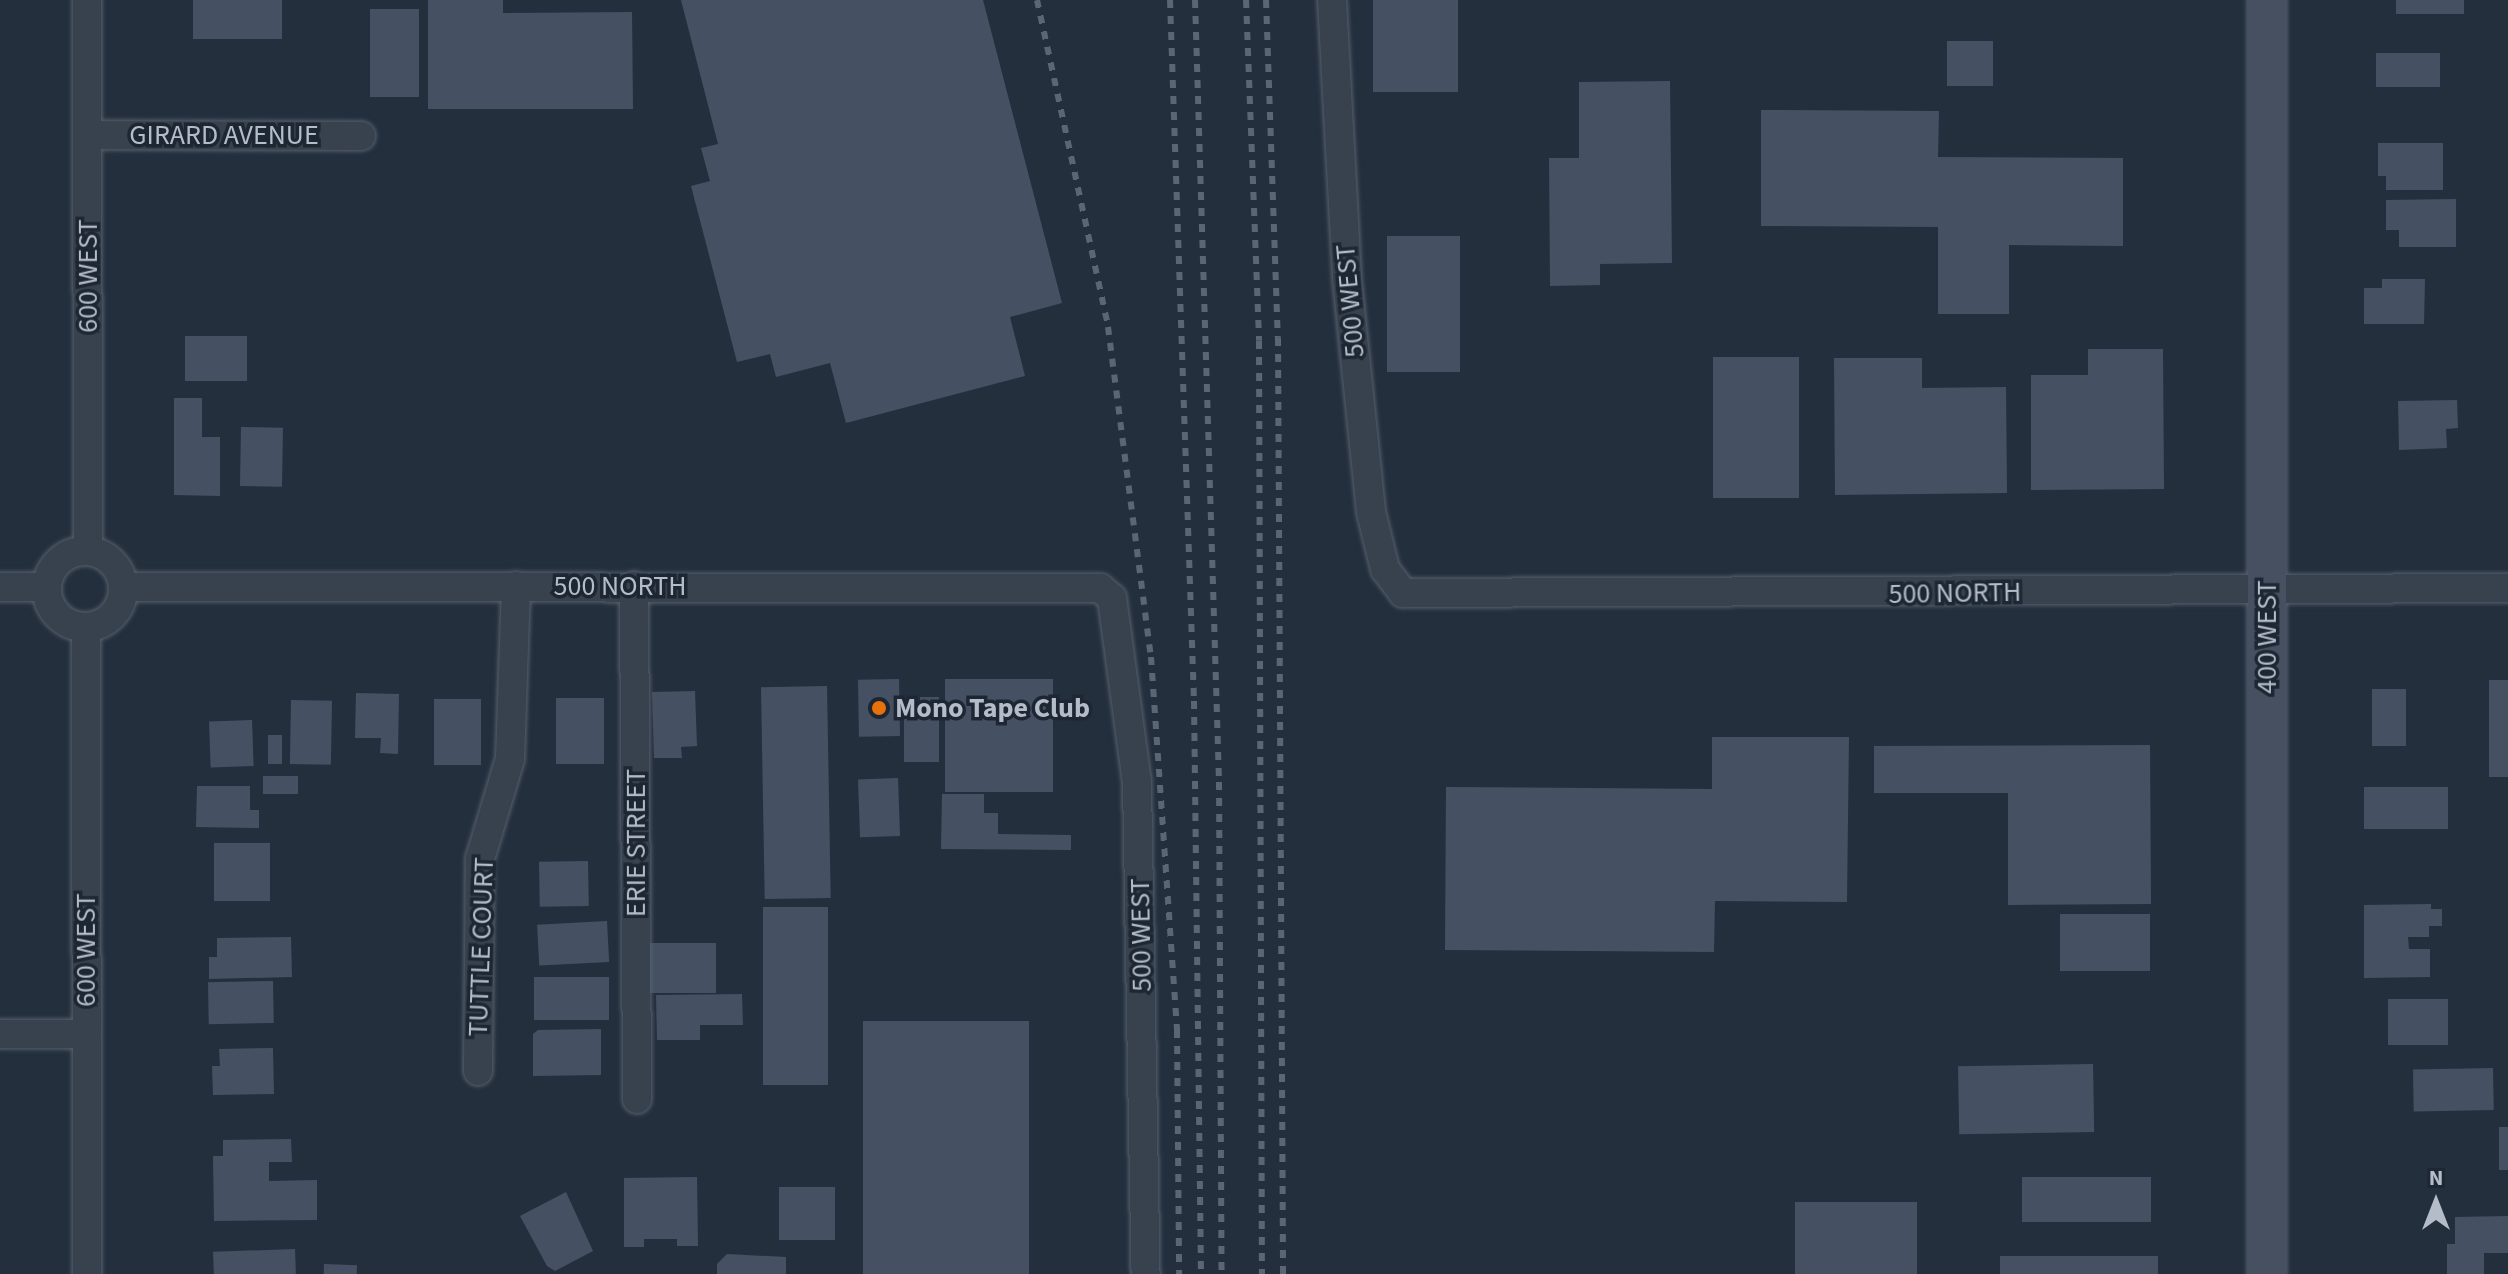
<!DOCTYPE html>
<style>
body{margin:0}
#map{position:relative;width:2508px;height:1274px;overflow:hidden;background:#242f3e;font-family:"Source Sans 3",sans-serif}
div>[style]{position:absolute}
.building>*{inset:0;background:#455162;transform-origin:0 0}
.roads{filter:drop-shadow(0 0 2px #565f6c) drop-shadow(0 0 2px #565f6c)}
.street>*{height:28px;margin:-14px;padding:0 14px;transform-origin:14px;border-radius:14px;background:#38414e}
.street>.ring{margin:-14px;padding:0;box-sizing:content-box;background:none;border:28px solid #38414e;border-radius:50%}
.secondary>*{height:38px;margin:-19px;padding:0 19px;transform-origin:19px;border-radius:19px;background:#465061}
.rail>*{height:6px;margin-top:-3px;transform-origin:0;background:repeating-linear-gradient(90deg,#5a6575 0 8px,transparent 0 16px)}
.dots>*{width:22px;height:22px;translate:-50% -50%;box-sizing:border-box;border:4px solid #1d2633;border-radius:50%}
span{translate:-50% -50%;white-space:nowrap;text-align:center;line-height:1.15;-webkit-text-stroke:7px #1d2633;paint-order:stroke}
.street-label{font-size:28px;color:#b4bcc9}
.poi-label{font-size:28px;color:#b4bcc9;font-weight:700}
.left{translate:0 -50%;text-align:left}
.north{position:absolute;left:2396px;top:1162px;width:80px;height:80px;-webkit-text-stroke:6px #1d2633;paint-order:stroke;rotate:0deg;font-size:22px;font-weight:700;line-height:32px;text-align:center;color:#b4bcc9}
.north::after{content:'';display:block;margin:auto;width:28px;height:36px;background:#b4bcc9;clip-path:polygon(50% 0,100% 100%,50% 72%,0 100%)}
</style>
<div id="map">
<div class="building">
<i style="left:193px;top:0;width:89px;height:39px"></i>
<i style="clip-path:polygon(428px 0,503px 0,503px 13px,632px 12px,633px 109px,428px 109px)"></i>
<i style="clip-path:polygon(681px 0,983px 0,1062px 303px,1010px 317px,1025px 376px,846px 423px,830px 363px,776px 377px,770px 354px,737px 362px,691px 186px,710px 181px,701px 148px,718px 144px)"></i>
<i style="left:1373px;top:0;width:85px;height:92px"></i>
<i style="left:2396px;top:0;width:68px;height:14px"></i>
<i style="left:370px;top:9px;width:49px;height:88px"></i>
<i style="left:1947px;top:41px;width:46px;height:45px"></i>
<i style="left:2376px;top:53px;width:64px;height:34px"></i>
<i style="clip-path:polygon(1670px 81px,1672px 263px,1600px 264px,1600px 285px,1550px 286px,1549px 158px,1579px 158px,1579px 82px)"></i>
<i style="clip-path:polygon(1761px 110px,1939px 111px,1938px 157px,2123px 158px,2123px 246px,2009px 245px,2009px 314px,1938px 314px,1938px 227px,1761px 226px)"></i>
<i style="clip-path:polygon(2378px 143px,2443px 143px,2443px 190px,2386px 190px,2386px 176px,2378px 176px)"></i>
<i style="clip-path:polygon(2456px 199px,2456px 247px,2399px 247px,2399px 230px,2386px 230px,2386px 200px)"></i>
<i style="left:1460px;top:236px;width:136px;height:73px;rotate:90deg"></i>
<i style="clip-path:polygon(2382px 279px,2425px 279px,2424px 324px,2364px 324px,2364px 288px,2382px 288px)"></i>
<i style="left:185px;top:336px;width:62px;height:45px"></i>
<i style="clip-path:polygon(2088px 349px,2163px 349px,2164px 489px,2031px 490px,2031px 375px,2088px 375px)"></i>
<i style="left:1799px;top:357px;width:141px;height:86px;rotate:90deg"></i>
<i style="clip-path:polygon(1834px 358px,1922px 358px,1922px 388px,2006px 387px,2007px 493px,1835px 495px)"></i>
<i style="clip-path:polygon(174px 398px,202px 398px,202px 437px,220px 437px,220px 496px,174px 495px)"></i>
<i style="clip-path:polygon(2457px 400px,2458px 428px,2446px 429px,2447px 448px,2399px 450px,2398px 401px)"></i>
<i style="left:241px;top:427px;width:42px;height:59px;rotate:1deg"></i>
<i style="left:899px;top:679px;width:57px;height:41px;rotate:89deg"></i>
<i style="left:945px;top:679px;width:108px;height:113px"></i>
<i style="left:2489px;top:680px;width:19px;height:97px"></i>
<i style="left:827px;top:686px;width:212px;height:66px;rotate:89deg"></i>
<i style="left:2372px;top:689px;width:34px;height:57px"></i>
<i style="clip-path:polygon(695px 691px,697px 746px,681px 747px,682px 758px,654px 758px,652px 692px)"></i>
<i style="clip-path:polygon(356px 693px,399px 694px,398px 754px,380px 753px,381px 738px,355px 738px)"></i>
<i style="clip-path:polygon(920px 697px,939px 697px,939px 762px,904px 762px,904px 707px,920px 707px)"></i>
<i style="left:604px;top:698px;width:66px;height:48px;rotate:90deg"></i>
<i style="left:434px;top:699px;width:47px;height:66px"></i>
<i style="left:291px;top:700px;width:41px;height:64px;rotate:1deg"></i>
<i style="left:252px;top:720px;width:46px;height:43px;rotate:88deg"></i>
<i style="left:268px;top:735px;width:14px;height:29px"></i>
<i style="clip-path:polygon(1712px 737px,1849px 737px,1847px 902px,1715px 901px,1714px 952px,1445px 950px,1446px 787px,1712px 789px)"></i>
<i style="clip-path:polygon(2150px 745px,2151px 904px,2008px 905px,2008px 793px,1874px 793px,1874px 746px)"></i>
<i style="left:263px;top:776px;width:35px;height:18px"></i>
<i style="left:898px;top:778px;width:58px;height:40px;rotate:88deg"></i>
<i style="clip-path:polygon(197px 786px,250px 786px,250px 810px,259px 810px,259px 828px,196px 827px)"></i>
<i style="left:2448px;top:787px;width:42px;height:84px;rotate:90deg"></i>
<i style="clip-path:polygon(942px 794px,984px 794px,984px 813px,998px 813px,998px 834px,1071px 835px,1071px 850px,941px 849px)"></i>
<i style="left:214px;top:843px;width:56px;height:58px"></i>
<i style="left:588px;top:861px;width:45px;height:49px;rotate:89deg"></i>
<i style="clip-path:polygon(2431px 904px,2431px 909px,2442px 909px,2442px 926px,2429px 926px,2429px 937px,2408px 937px,2409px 949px,2430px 949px,2430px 977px,2364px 978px,2364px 905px)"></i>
<i style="left:763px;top:907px;width:65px;height:178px"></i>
<i style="left:2150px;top:914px;width:57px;height:90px;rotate:90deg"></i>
<i style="left:607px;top:921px;width:41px;height:70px;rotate:87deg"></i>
<i style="clip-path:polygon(291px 937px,292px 977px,209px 979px,209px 957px,217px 957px,217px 938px)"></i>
<i style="left:650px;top:943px;width:66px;height:50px"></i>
<i style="left:534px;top:977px;width:75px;height:43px"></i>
<i style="left:273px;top:981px;width:42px;height:65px;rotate:89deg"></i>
<i style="clip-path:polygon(742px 994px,743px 1025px,700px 1025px,700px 1040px,657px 1040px,656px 995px)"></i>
<i style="left:2388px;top:999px;width:60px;height:46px"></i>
<i style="left:863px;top:1021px;width:166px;height:253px"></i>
<i style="clip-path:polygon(601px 1029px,601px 1075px,533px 1076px,533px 1034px,538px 1030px)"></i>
<i style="clip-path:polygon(273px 1048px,274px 1094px,213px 1095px,212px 1066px,220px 1066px,219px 1049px)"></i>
<i style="left:2093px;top:1064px;width:68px;height:135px;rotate:89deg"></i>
<i style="left:2493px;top:1068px;width:42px;height:80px;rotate:89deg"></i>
<i style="left:2499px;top:1127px;width:9px;height:43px"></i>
<i style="clip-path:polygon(291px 1139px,292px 1162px,269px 1162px,269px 1181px,317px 1180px,317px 1220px,214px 1221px,213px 1156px,223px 1156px,223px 1140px)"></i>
<i style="clip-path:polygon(697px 1177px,698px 1246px,677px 1246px,677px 1239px,644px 1239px,644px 1247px,624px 1247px,624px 1178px)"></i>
<i style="left:2022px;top:1177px;width:129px;height:45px"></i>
<i style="left:779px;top:1187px;width:56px;height:53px"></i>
<i style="clip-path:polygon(566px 1192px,593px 1251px,555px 1271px,547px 1266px,520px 1216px)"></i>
<i style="left:1795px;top:1202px;width:122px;height:72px"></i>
<i style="clip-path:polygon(2508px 1216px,2508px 1253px,2484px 1253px,2484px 1274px,2447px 1274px,2447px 1244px,2455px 1244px,2455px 1217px)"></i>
<i style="left:295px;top:1249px;width:25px;height:82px;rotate:88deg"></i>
<i style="clip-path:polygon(727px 1254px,786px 1257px,786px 1274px,717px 1274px,717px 1264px)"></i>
<i style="left:2158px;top:1256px;width:18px;height:158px;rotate:90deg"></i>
<i style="left:324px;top:1264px;width:33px;height:10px;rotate:2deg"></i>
</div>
<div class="roads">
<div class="street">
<i style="left:87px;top:0;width:551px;rotate:89.9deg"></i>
<i style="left:1332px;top:0;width:279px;rotate:86.9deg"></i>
<i style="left:1347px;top:279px;width:234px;rotate:84.1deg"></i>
<i style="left:1371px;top:512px;width:59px;rotate:76.2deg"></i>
<i style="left:1385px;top:569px;width:30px;rotate:53deg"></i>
<i style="left:1403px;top:593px;width:1105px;rotate:-0.26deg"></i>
<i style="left:87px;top:135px;width:274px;rotate:0.2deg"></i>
<i class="ring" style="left:47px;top:551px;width:48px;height:48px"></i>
<i style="left:634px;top:586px;width:513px;rotate:89.66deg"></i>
<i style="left:0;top:587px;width:47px"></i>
<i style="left:123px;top:587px;width:977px;rotate:0.06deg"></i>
<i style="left:1100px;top:588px;width:16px;rotate:40deg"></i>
<i style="left:1112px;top:598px;width:186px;rotate:82.3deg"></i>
<i style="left:1137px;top:782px;width:492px;rotate:89deg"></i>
<i style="left:86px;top:627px;width:647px;rotate:89.91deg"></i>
<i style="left:0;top:1034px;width:86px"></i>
<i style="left:478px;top:1071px;width:212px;rotate:-89.5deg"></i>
<i style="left:480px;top:859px;width:104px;rotate:-73.3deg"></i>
<i style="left:510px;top:759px;width:173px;rotate:-88deg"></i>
</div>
<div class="secondary">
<i style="left:2267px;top:0;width:1274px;rotate:90deg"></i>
</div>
</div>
<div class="rail">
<i style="left:1037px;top:0;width:335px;rotate:77.7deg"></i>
<i style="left:1108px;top:327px;width:333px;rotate:82.6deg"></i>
<i style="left:1151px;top:657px;width:374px;rotate:86deg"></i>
<i style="left:1177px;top:1030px;width:244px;rotate:89.5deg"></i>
<i style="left:1170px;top:0;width:701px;rotate:88.04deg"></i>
<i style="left:1194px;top:701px;width:573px;rotate:89.3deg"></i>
<i style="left:1195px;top:0;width:782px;rotate:88.24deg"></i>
<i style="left:1219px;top:782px;width:492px;rotate:89.7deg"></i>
<i style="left:1246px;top:0;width:341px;rotate:87.8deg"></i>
<i style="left:1259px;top:341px;width:933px;rotate:89.82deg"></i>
<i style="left:1266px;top:0;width:338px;rotate:88deg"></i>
<i style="left:1278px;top:338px;width:936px;rotate:89.69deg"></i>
</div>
<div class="dots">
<i style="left:879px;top:708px;background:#e8710a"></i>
</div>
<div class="street-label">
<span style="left:224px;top:135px">GIRARD AVENUE</span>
<span style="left:88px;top:276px;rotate:-90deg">600 WEST</span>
<span style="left:1350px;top:301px;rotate:-95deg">500 WEST</span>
<span style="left:620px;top:586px">500 NORTH</span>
<span style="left:1955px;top:593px;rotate:-1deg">500 NORTH</span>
<span style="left:2267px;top:637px;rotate:-90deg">400 WEST</span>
<span style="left:636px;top:843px;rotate:-90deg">ERIE STREET</span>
<span style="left:1141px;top:935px;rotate:-91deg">500 WEST</span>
<span style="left:481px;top:947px;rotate:-88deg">TUTTLE COURT</span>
<span style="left:86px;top:950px;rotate:-90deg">600 WEST</span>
</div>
<div class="poi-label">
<span class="left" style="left:895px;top:708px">Mono Tape Club</span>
</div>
<div class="north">N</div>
</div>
